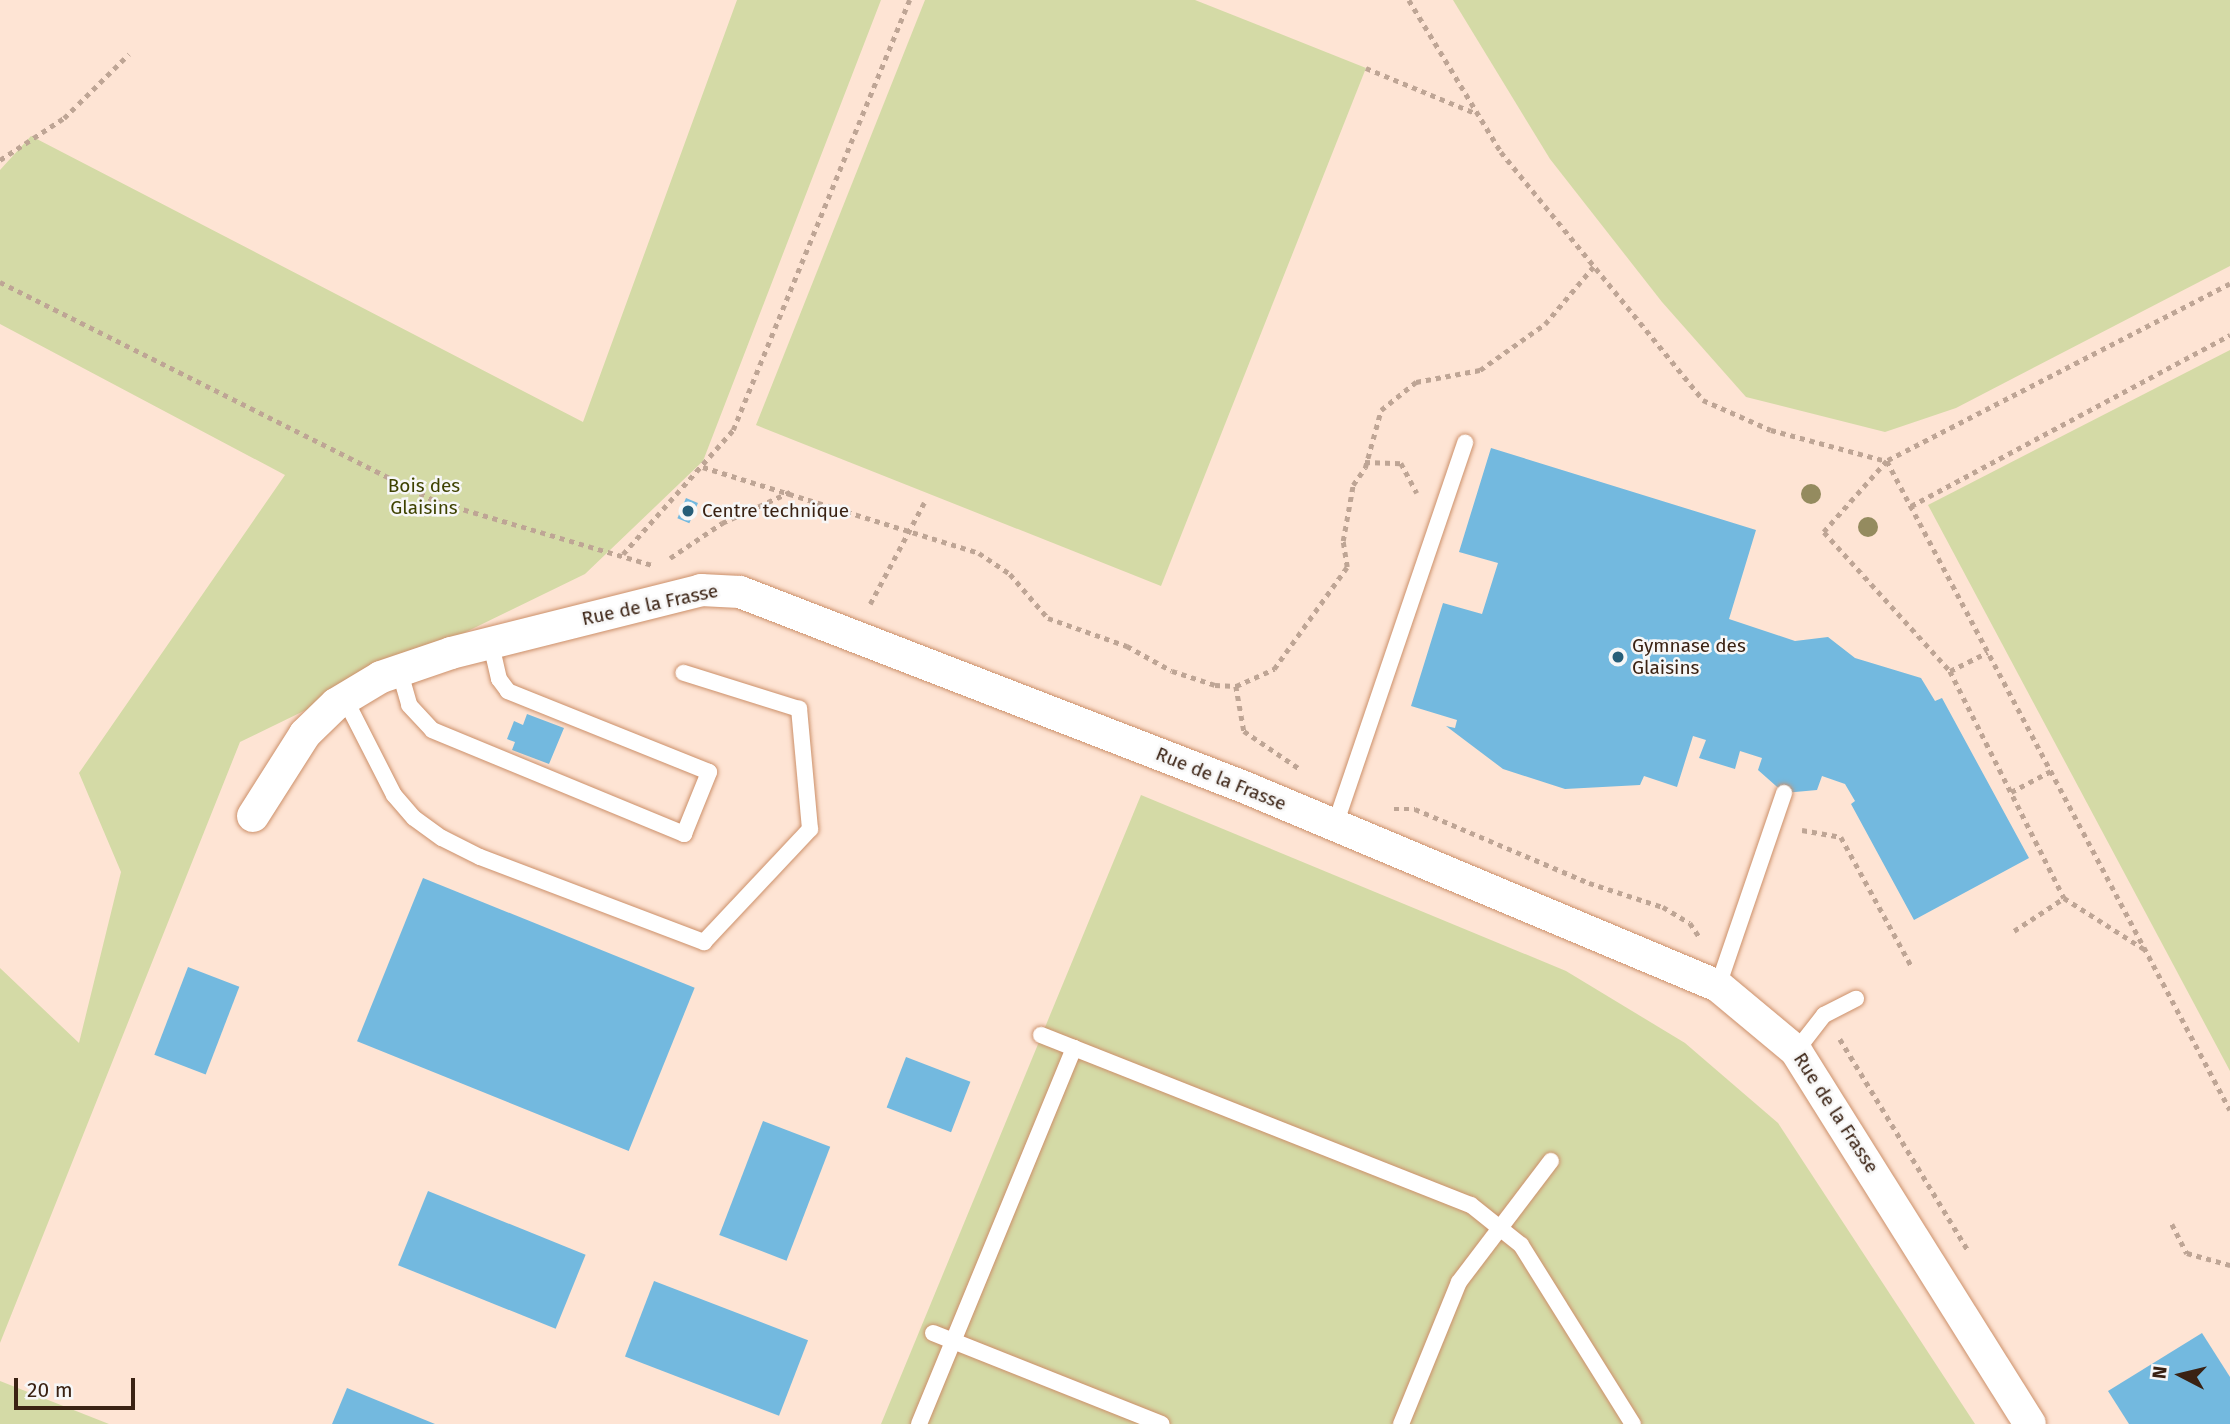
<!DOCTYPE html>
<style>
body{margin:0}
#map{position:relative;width:2230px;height:1424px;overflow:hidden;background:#fee4d4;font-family:"Fira Sans",sans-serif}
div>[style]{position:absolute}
.green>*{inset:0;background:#d4daa6}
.building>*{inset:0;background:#73b9df;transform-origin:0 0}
.path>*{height:4.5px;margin-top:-2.25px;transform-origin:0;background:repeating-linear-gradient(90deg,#bea595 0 5px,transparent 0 10px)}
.roads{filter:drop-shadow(0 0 2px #cc906a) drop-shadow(0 0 2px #cc906a)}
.service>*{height:16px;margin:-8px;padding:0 8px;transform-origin:8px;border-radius:8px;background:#fff}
.minor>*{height:32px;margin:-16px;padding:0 16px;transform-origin:16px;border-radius:16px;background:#fff}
.trees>*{width:20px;height:20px;margin:-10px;border-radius:50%;background:#948b5f}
.dots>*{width:19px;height:19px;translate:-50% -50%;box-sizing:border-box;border:4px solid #f7f7f7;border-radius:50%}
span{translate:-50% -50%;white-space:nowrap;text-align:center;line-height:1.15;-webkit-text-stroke:5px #f7f7f7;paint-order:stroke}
.park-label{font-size:19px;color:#3e4200}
.poi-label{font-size:19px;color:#3a2213}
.left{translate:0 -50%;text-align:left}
.street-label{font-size:19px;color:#3a2213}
.north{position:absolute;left:2146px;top:1340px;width:70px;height:70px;-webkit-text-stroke:5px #f7f7f7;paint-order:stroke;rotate:277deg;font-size:19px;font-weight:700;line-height:28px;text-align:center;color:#3a2213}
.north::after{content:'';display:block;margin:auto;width:24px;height:32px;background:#3a2213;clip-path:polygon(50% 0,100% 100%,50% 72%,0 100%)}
.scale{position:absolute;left:14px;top:1378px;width:121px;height:32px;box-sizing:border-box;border:4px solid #3a2213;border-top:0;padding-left:9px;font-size:21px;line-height:24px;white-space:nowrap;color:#3a2213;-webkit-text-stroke:5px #f7f7f7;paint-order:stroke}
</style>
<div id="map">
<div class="green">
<i style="clip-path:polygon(737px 0,881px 0,703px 461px,585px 574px,240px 742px,0 1343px,0 968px,79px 1043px,121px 872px,79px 773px,285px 475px,0 324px,0 170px,31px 136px,583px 422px)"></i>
<i style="clip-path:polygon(925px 0,1195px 0,1366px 68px,1161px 586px,756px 425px)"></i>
<i style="clip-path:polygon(1453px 0,2230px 0,2230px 266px,1956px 408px,1885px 432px,1746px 397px,1662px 302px,1550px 159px)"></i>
<i style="clip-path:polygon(2230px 350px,2230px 1071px,1928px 505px)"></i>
<i style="clip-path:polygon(1141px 795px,1566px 971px,1685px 1043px,1778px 1123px,1975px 1424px,881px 1424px)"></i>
<i style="clip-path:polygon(0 1381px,109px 1424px,0 1424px)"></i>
</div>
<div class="building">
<i style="clip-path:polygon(1491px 448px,1756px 530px,1729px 619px,1795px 641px,1828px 637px,1855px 658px,1921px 678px,1935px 701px,1942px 698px,2029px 858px,1914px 920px,1851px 804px,1855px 801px,1845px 784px,1822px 776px,1817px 790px,1784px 793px,1758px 770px,1762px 758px,1740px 751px,1735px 769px,1699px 758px,1706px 740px,1693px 736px,1677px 787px,1644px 776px,1640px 785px,1565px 789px,1503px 769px,1446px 726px,1455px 728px,1457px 720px,1411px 706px,1443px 603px,1482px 614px,1498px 563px,1459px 552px)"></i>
<i style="left:686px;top:498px;width:13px;height:22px;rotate:23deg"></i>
<i style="clip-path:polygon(527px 714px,564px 728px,549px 764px,512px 750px,515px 742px,507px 739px,514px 721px,523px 725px)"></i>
<i style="left:423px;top:878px;width:293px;height:176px;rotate:22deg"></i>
<i style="left:188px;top:967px;width:55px;height:94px;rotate:21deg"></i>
<i style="left:906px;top:1057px;width:69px;height:54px;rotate:21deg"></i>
<i style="left:763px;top:1121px;width:72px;height:122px;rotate:21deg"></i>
<i style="left:428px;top:1191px;width:170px;height:80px;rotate:22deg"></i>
<i style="left:654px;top:1281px;width:165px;height:81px;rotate:21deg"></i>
<i style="clip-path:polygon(2202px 1333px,2230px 1377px,2230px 1424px,2129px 1424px,2108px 1391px)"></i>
<i style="clip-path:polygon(347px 1388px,435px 1424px,332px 1424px)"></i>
</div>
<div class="path">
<i style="left:1409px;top:0;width:178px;rotate:58.8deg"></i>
<i style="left:1501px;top:152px;width:320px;rotate:50.8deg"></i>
<i style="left:1703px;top:400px;width:74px;rotate:23.8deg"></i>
<i style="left:1771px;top:430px;width:120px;rotate:15deg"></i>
<i style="left:1887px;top:461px;width:95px;rotate:131.6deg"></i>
<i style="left:1824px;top:532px;width:188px;rotate:47.8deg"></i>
<i style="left:1950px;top:671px;width:254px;rotate:63.3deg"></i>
<i style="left:1366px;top:68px;width:118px;rotate:22.4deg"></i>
<i style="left:0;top:160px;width:77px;rotate:-33.3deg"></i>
<i style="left:64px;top:118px;width:91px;rotate:-44.6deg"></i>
<i style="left:0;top:282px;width:487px;rotate:26.7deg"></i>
<i style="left:435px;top:501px;width:226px;rotate:16.4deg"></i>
<i style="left:2230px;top:284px;width:386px;rotate:152.7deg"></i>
<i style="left:1887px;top:461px;width:734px;rotate:62.14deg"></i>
<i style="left:1365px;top:462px;width:36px;rotate:2deg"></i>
<i style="left:1401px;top:463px;width:34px;rotate:62deg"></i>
<i style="left:703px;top:467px;width:289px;rotate:17.3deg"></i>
<i style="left:979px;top:553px;width:37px;rotate:34deg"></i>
<i style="left:1010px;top:574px;width:58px;rotate:49.2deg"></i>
<i style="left:1048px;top:618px;width:84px;rotate:19.5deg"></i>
<i style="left:1127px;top:646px;width:51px;rotate:29.1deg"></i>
<i style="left:1172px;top:671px;width:45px;rotate:18deg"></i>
<i style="left:1215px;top:685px;width:21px;rotate:3deg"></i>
<i style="left:1236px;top:686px;width:42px;rotate:-24.1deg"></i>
<i style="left:1274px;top:669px;width:125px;rotate:-54.4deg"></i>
<i style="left:1347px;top:567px;width:26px;rotate:-99deg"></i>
<i style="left:1343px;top:541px;width:57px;rotate:-79.9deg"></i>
<i style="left:1353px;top:485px;width:21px;rotate:-55deg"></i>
<i style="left:1365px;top:468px;width:60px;rotate:-74.6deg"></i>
<i style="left:1381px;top:410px;width:45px;rotate:-38.7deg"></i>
<i style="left:1416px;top:382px;width:65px;rotate:-10.6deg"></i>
<i style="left:1480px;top:370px;width:80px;rotate:-35.3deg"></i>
<i style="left:1545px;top:324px;width:75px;rotate:-49.9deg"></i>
<i style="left:1911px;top:506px;width:362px;rotate:-28.2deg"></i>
<i style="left:623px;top:554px;width:166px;rotate:-48.4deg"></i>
<i style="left:733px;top:430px;width:465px;rotate:-67.7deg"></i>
<i style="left:670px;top:558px;width:63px;rotate:-33.9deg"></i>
<i style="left:722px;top:523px;width:75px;rotate:-24.5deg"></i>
<i style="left:870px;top:604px;width:115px;rotate:-61.9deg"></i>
<i style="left:1950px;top:671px;width:42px;rotate:-26.6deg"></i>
<i style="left:1236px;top:686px;width:46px;rotate:79.9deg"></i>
<i style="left:1244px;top:731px;width:68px;rotate:34.2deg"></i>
<i style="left:2011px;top:792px;width:45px;rotate:-27.7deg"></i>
<i style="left:1394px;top:809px;width:21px"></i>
<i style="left:1415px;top:809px;width:189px;rotate:23deg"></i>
<i style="left:1589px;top:883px;width:78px;rotate:18deg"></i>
<i style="left:1663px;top:907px;width:31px;rotate:31deg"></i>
<i style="left:1690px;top:923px;width:18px;rotate:56deg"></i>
<i style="left:1802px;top:830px;width:40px;rotate:10deg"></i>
<i style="left:1841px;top:837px;width:148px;rotate:61.4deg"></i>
<i style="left:2014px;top:931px;width:60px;rotate:-33.4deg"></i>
<i style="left:2064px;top:898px;width:95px;rotate:32.5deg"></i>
<i style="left:1840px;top:1039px;width:247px;rotate:58.8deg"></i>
<i style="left:2172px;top:1224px;width:33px;rotate:63deg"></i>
<i style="left:2187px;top:1253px;width:45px;rotate:15.6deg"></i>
</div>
<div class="roads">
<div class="service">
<i style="left:399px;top:669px;width:37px;rotate:74deg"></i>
<i style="left:409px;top:705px;width:34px;rotate:47deg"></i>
<i style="left:432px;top:730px;width:273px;rotate:22.4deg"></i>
<i style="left:684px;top:834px;width:67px;rotate:-68deg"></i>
<i style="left:709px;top:772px;width:217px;rotate:-158.1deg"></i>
<i style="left:508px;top:691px;width:15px;rotate:-127deg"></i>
<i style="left:499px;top:679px;width:37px;rotate:-103deg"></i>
<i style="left:345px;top:699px;width:108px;rotate:63deg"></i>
<i style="left:394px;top:795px;width:30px;rotate:49deg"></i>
<i style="left:414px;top:818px;width:34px;rotate:36deg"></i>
<i style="left:442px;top:838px;width:42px;rotate:26.6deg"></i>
<i style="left:480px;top:857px;width:240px;rotate:20.8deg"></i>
<i style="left:704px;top:942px;width:155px;rotate:-46.8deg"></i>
<i style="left:810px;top:829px;width:121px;rotate:-95.2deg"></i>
<i style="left:799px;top:709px;width:121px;rotate:-162.6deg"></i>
<i style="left:1335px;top:825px;width:404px;rotate:-71.2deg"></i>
<i style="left:1718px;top:986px;width:204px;rotate:-71.1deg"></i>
<i style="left:1041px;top:1035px;width:462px;rotate:21.6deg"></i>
<i style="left:1471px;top:1205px;width:64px;rotate:38.7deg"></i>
<i style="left:1521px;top:1245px;width:211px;rotate:58deg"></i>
<i style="left:1796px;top:1051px;width:46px;rotate:-52.1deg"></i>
<i style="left:1824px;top:1015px;width:36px;rotate:-27deg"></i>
<i style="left:933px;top:1333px;width:246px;rotate:21.7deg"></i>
<i style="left:919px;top:1424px;width:407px;rotate:-67.6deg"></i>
<i style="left:1401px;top:1424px;width:153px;rotate:-67.8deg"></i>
<i style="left:1459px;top:1282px;width:152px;rotate:-52.8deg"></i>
</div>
<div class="minor">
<i style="left:253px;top:816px;width:97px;rotate:-57.6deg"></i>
<i style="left:305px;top:734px;width:43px;rotate:-44.1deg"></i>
<i style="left:336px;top:704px;width:52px;rotate:-31deg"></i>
<i style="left:381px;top:677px;width:74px;rotate:-18.9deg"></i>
<i style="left:451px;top:653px;width:258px;rotate:-14.1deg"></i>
<i style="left:701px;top:590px;width:39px;rotate:3deg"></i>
<i style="left:740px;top:592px;width:540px;rotate:21.15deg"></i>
<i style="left:1244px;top:787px;width:514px;rotate:22.77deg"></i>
<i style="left:1718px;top:986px;width:102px;rotate:39.8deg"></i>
<i style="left:1796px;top:1051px;width:440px;rotate:57.9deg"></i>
</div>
</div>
<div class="trees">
<i style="left:1811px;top:494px"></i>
<i style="left:1868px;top:527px"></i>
</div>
<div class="dots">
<i style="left:688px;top:511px;background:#275e78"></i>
<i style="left:1618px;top:657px;background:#275e78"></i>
</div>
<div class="park-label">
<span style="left:424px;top:497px">Bois des<br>Glaisins</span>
</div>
<div class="poi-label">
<span class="left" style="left:702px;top:511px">Centre technique</span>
<span class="left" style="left:1632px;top:657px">Gymnase des<br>Glaisins</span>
</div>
<div class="street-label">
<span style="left:650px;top:605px;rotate:-12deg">Rue de la Frasse</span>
<span style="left:1221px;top:779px;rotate:22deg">Rue de la Frasse</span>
<span style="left:1836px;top:1113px;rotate:57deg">Rue de la Frasse</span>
</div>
<div class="north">N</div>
<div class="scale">20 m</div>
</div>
